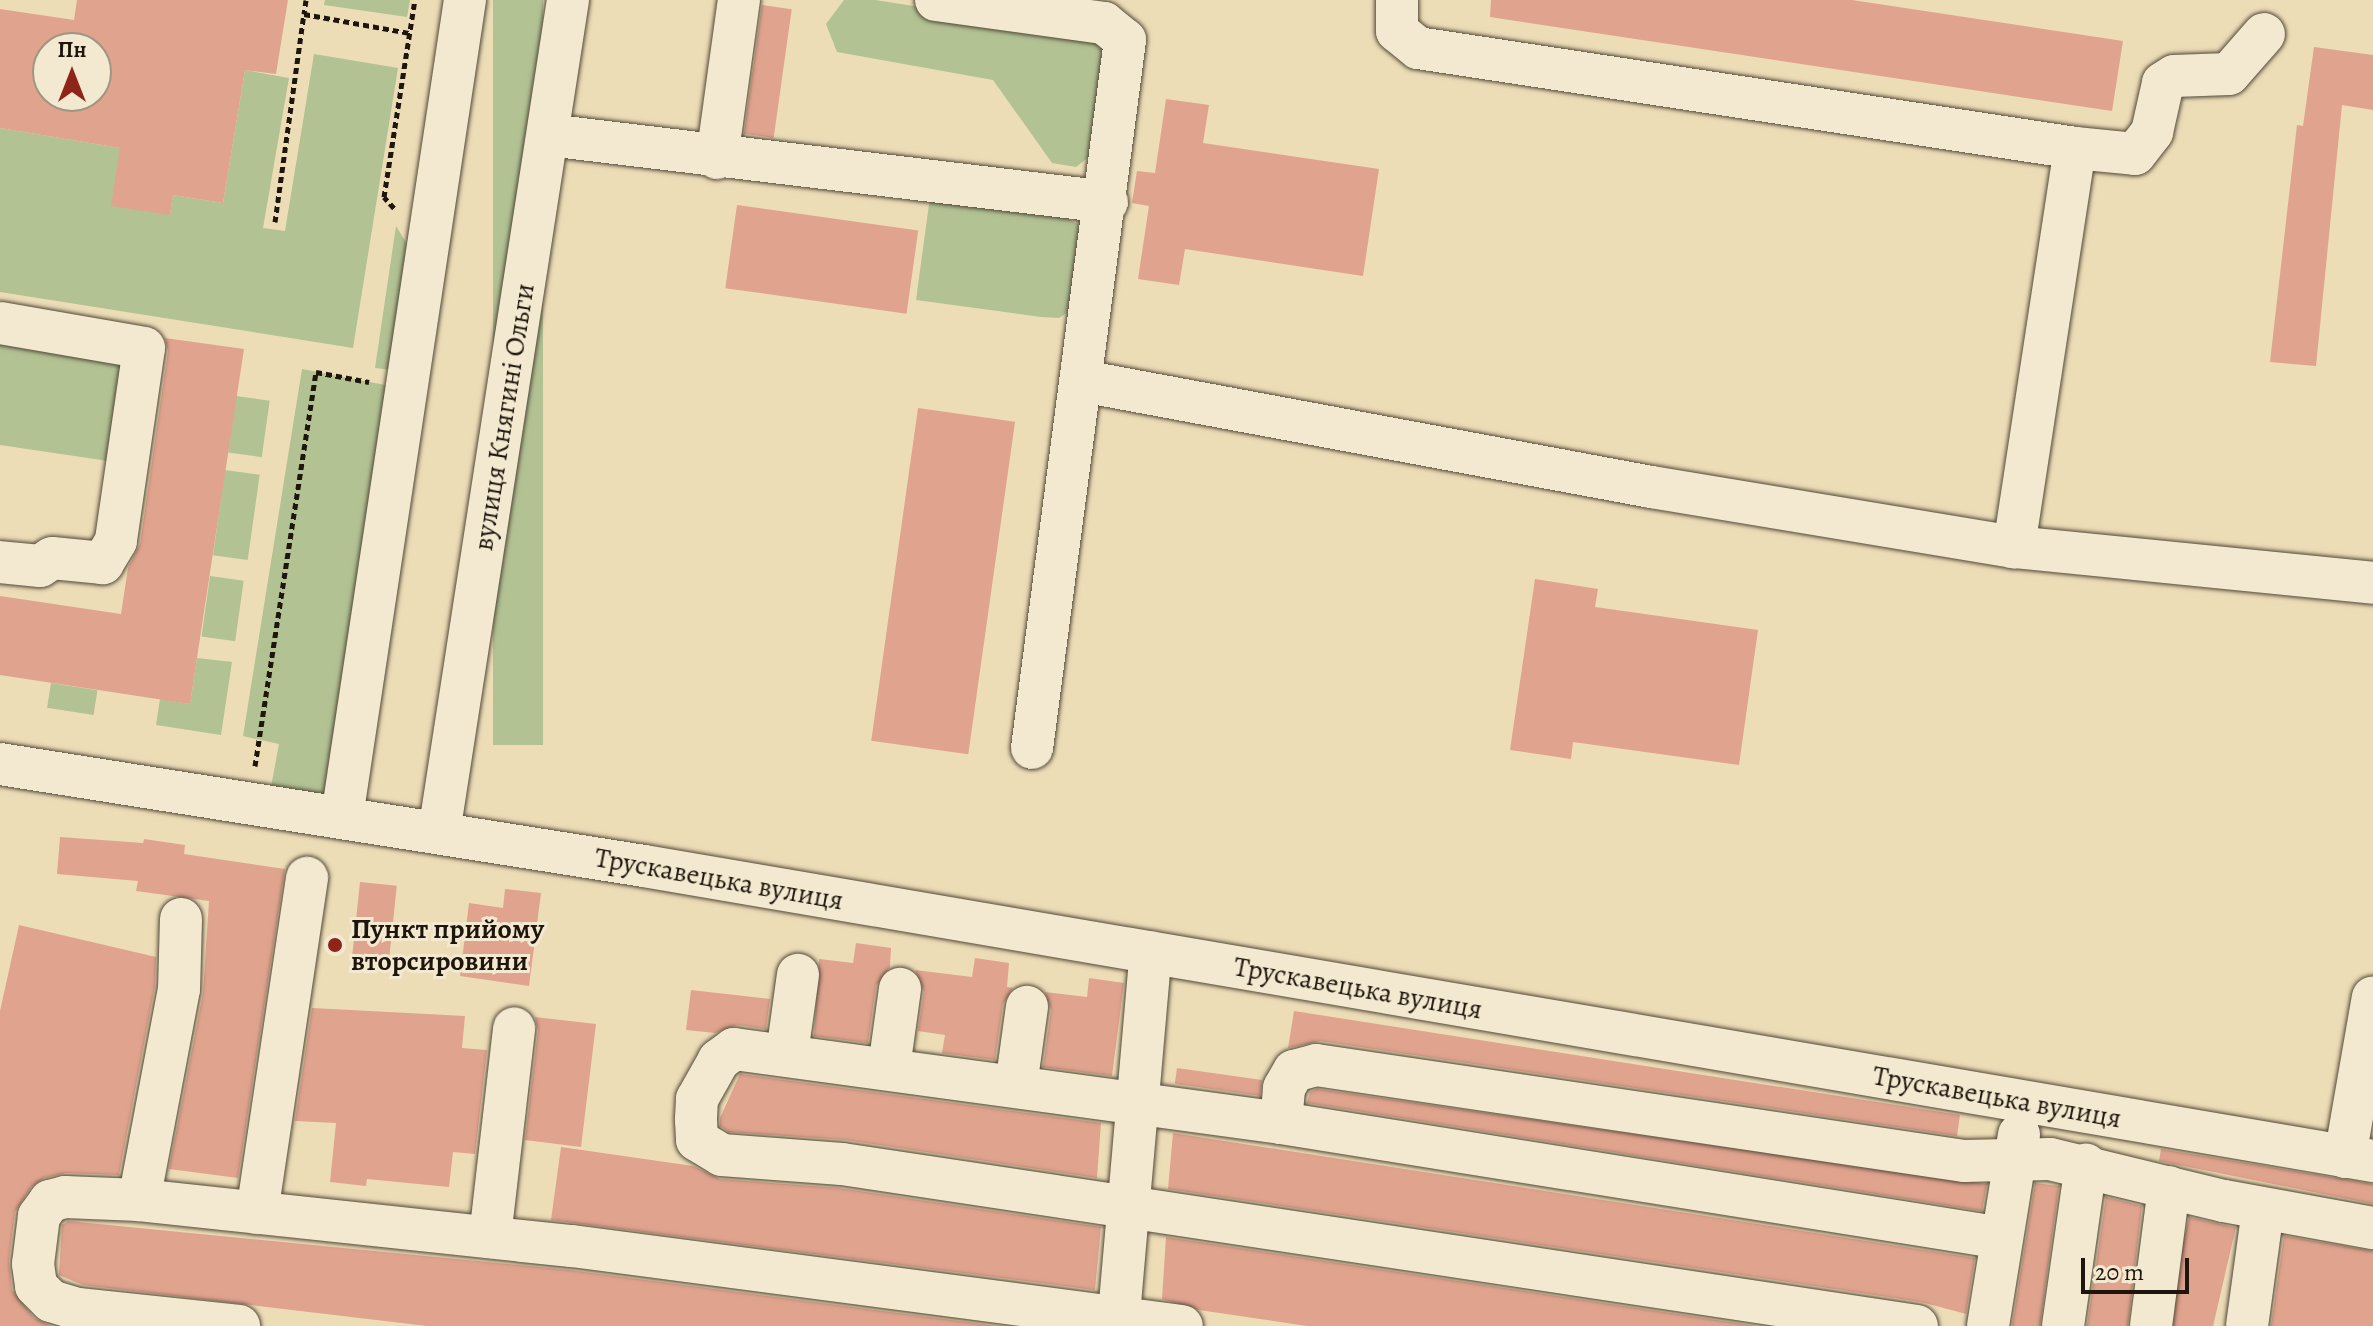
<!DOCTYPE html>
<meta charset="utf-8">
<style>
body{margin:0}
#map{position:relative;width:2373px;height:1326px;overflow:hidden;background:#ecddb7;font-family:Alegreya,serif}
div>[style]{position:absolute}
.green>*{inset:0;background:#b2c293;transform-origin:0 0}
.building>*{inset:0;background:#e0a38e;transform-origin:0 0}
.path>*{height:5px;margin-top:-2.5px;transform-origin:0;background:repeating-linear-gradient(90deg,#1e160d 0 6px,transparent 0 10px)}
.roads{filter:drop-shadow(0 0 2px #524838) drop-shadow(0 0 2px #524838)}
.minor>*{height:42px;margin:-21px;padding:0 21px;transform-origin:21px;border-radius:21px;background:#f3e9d0}
.dots>*{width:22px;height:22px;translate:-50% -50%;box-sizing:border-box;border:4px solid #f3e9d0;border-radius:50%}
span{translate:-50% -50%;white-space:nowrap;text-align:center;line-height:1.15;-webkit-text-stroke:6px #f3e9d0;paint-order:stroke}
.street-label{font-size:28px;color:#1e160d}
.poi-label{font-size:28px;color:#1e160d;font-weight:700}
.left{translate:0 -50%;text-align:left}
.north{position:absolute;left:32px;top:32px;width:80px;height:80px;box-sizing:border-box;background:#f3e9d0;border:2px solid #9e9582;border-radius:50%;rotate:0deg;font-size:22px;font-weight:700;line-height:32px;text-align:center;color:#1e160d}
.north::after{content:'';display:block;margin:auto;width:28px;height:36px;background:#8f2418;clip-path:polygon(50% 0,100% 100%,50% 72%,0 100%)}
.scale{position:absolute;left:2081px;top:1258px;width:108px;height:36px;box-sizing:border-box;border:4px solid #1e160d;border-top:0;padding-left:10px;font-size:24px;line-height:28px;white-space:nowrap;color:#1e160d;-webkit-text-stroke:6px #f3e9d0;paint-order:stroke}
</style>
<div id="map">
<div class="green">
<i style="clip-path:polygon(325px 0,410px 0,407px 17px,324px 5px)"></i>
<i style="left:493px;top:0;width:50px;height:745px"></i>
<i style="clip-path:polygon(844px 0,875px 0,1088px 33px,1105px 54px,1089px 157px,1076px 167px,1052px 163px,993px 80px,837px 52px,826px 24px)"></i>
<i style="clip-path:polygon(314px 54px,398px 68px,353px 348px,0 292px,0 128px,120px 148px,170px 214px,173px 195px,223px 203px,245px 70px,289px 78px,263px 228px,285px 231px)"></i>
<i style="clip-path:polygon(930px 197px,1058px 214px,1078px 224px,1087px 238px,1070px 311px,1059px 318px,1041px 317px,916px 300px)"></i>
<i style="clip-path:polygon(396px 226px,417px 260px,400px 371px,375px 368px)"></i>
<i style="clip-path:polygon(0 337px,125px 358px,108px 461px,0 445px)"></i>
<i style="clip-path:polygon(302px 369px,396px 387px,341px 782px,320px 802px,270px 792px,279px 744px,243px 736px)"></i>
<i style="left:236px;top:396px;width:34px;height:57px;rotate:8deg"></i>
<i style="left:225px;top:470px;width:35px;height:86px;rotate:8deg"></i>
<i style="left:210px;top:576px;width:34px;height:61px;rotate:8deg"></i>
<i style="clip-path:polygon(197px 658px,232px 662px,221px 735px,156px 725px,160px 699px,190px 704px)"></i>
<i style="left:51px;top:683px;width:47px;height:25px;rotate:9deg"></i>
</div>
<div class="building">
<i style="clip-path:polygon(evenodd,77px 0,288px 0,276px 74px,245px 70px,223px 203px,173px 195px,170px 215px,111px 206px,120px 148px,0 128px,0 9px,74px 20px,77px 0,48px 48px,96px 48px,96px 96px,48px 96px,48px 48px)"></i>
<i style="clip-path:polygon(1491px 0,1852px 0,2123px 41px,2112px 111px,1490px 17px)"></i>
<i style="left:762px;top:5px;width:30px;height:130px;rotate:8deg"></i>
<i style="clip-path:polygon(2314px 47px,2373px 55px,2373px 110px,2342px 105px,2316px 366px,2270px 362px,2297px 125px,2303px 126px)"></i>
<i style="clip-path:polygon(1166px 99px,1209px 105px,1203px 143px,1379px 169px,1363px 276px,1185px 249px,1179px 285px,1138px 279px,1149px 206px,1132px 203px,1137px 171px,1155px 173px)"></i>
<i style="left:737px;top:205px;width:183px;height:84px;rotate:8deg"></i>
<i style="clip-path:polygon(165px 338px,244px 349px,190px 704px,0 675px,0 596px,121px 614px,128px 568px,140px 544px,168px 351px)"></i>
<i style="left:918px;top:408px;width:98px;height:336px;rotate:8deg"></i>
<i style="clip-path:polygon(1535px 579px,1598px 589px,1595px 607px,1758px 630px,1739px 765px,1573px 742px,1571px 759px,1510px 750px)"></i>
<i style="clip-path:polygon(60px 837px,143px 843px,144px 839px,185px 845px,184px 854px,285px 869px,238px 1178px,169px 1169px,203px 993px,209px 901px,136px 891px,138px 881px,57px 874px)"></i>
<i style="left:360px;top:882px;width:37px;height:77px;rotate:6deg"></i>
<i style="clip-path:polygon(505px 889px,541px 893px,529px 986px,460px 976px,469px 903px,503px 908px)"></i>
<i style="clip-path:polygon(19px 925px,156px 957px,155px 986px,119px 1175px,66px 1173px,44px 1178px,31px 1187px,15px 1212px,9px 1261px,12px 1290px,34px 1318px,51px 1326px,0 1326px,0 1011px)"></i>
<i style="clip-path:polygon(856px 943px,891px 948px,890px 967px,876px 986px,868px 1043px,814px 1036px,819px 959px,853px 963px)"></i>
<i style="clip-path:polygon(975px 958px,1009px 963px,1007px 987px,1013px 988px,1003px 1004px,995px 1060px,942px 1053px,945px 1035px,918px 1031px,924px 992px,915px 970px,972px 977px)"></i>
<i style="clip-path:polygon(1089px 978px,1124px 983px,1112px 1076px,1043px 1067px,1051px 1010px,1045px 992px,1087px 997px)"></i>
<i style="clip-path:polygon(691px 990px,770px 999px,766px 1029px,737px 1025px,715px 1033px,686px 1030px)"></i>
<i style="clip-path:polygon(312px 1008px,465px 1016px,462px 1048px,487px 1050px,475px 1154px,453px 1152px,449px 1187px,367px 1179px,366px 1186px,330px 1182px,336px 1123px,295px 1121px)"></i>
<i style="clip-path:polygon(1294px 1011px,1960px 1115px,1957px 1136px,1320px 1041px,1288px 1048px)"></i>
<i style="clip-path:polygon(535px 1017px,596px 1024px,581px 1147px,525px 1140px,538px 1031px)"></i>
<i style="left:1177px;top:1068px;width:86px;height:16px;rotate:8deg"></i>
<i style="clip-path:polygon(740px 1074px,1101px 1123px,1097px 1178px,846px 1140px,729px 1132px,720px 1126px,720px 1118px)"></i>
<i style="clip-path:polygon(1317px 1089px,1987px 1184px,1982px 1211px,1307px 1103px,1310px 1092px)"></i>
<i style="clip-path:polygon(1173px 1133px,1975px 1258px,1966px 1314px,1921px 1302px,1168px 1189px)"></i>
<i style="clip-path:polygon(561px 1147px,693px 1166px,720px 1179px,839px 1188px,1101px 1227px,1095px 1290px,551px 1220px)"></i>
<i style="clip-path:polygon(2161px 1149px,2373px 1184px,2373px 1204px,2159px 1161px)"></i>
<i style="clip-path:polygon(2035px 1183px,2059px 1186px,2040px 1326px,2012px 1326px)"></i>
<i style="clip-path:polygon(2106px 1197px,2142px 1206px,2128px 1326px,2087px 1326px)"></i>
<i style="left:2189px;top:1217px;width:48px;height:110px;rotate:13deg"></i>
<i style="clip-path:polygon(68px 1221px,569px 1270px,997px 1326px,427px 1326px,83px 1285px,59px 1275px,62px 1225px)"></i>
<i style="clip-path:polygon(2284px 1236px,2373px 1251px,2373px 1326px,2271px 1326px)"></i>
<i style="clip-path:polygon(1166px 1237px,1756px 1326px,1307px 1326px,1199px 1310px,1162px 1299px)"></i>
</div>
<div class="path">
<i style="left:306px;top:0;width:14px;rotate:98deg"></i>
<i style="left:304px;top:14px;width:108px;rotate:10.2deg"></i>
<i style="left:394px;top:208px;width:15px;rotate:-132deg"></i>
<i style="left:384px;top:197px;width:199px;rotate:-81.1deg"></i>
<i style="left:275px;top:222px;width:210px;rotate:-82.1deg"></i>
<i style="left:255px;top:766px;width:399px;rotate:-81.2deg"></i>
<i style="left:316px;top:372px;width:54px;rotate:10.7deg"></i>
</div>
<div class="roads">
<div class="minor">
<i style="left:936px;top:0;width:170px;rotate:7.8deg"></i>
<i style="left:1104px;top:23px;width:27px;rotate:39deg"></i>
<i style="left:1125px;top:40px;width:714px;rotate:97.48deg"></i>
<i style="left:1397px;top:0;width:31px;rotate:90deg"></i>
<i style="left:1397px;top:31px;width:27px;rotate:39deg"></i>
<i style="left:1418px;top:48px;width:665px;rotate:8.65deg"></i>
<i style="left:2075px;top:148px;width:404px;rotate:98.7deg"></i>
<i style="left:548px;top:135px;width:563px;rotate:6.83deg"></i>
<i style="left:2075px;top:148px;width:60px;rotate:5.7deg"></i>
<i style="left:2135px;top:154px;width:28px;rotate:-52deg"></i>
<i style="left:2152px;top:132px;width:50px;rotate:-77.3deg"></i>
<i style="left:2163px;top:83px;width:13px;rotate:-32deg"></i>
<i style="left:2174px;top:76px;width:55px;rotate:-2.1deg"></i>
<i style="left:2229px;top:74px;width:53px;rotate:-48.8deg"></i>
<i style="left:717px;top:158px;width:160px;rotate:-82.1deg"></i>
<i style="left:0;top:323px;width:146px;rotate:9.8deg"></i>
<i style="left:144px;top:348px;width:195px;rotate:98.3deg"></i>
<i style="left:116px;top:541px;width:26px;rotate:121deg"></i>
<i style="left:103px;top:563px;width:51px;rotate:-174.4deg"></i>
<i style="left:52px;top:558px;width:14px;rotate:146deg"></i>
<i style="left:40px;top:566px;width:40px;rotate:-174.3deg"></i>
<i style="left:1082px;top:381px;width:579px;rotate:10.55deg"></i>
<i style="left:1651px;top:487px;width:368px;rotate:9.4deg"></i>
<i style="left:2014px;top:547px;width:361px;rotate:5.7deg"></i>
<i style="left:0;top:764px;width:652px;rotate:9deg"></i>
<i style="left:644px;top:866px;width:1754px;rotate:9.68deg"></i>
<i style="left:342px;top:817px;width:826px;rotate:-81.44deg"></i>
<i style="left:439px;top:833px;width:843px;rotate:-81.2deg"></i>
<i style="left:181px;top:919px;width:70px;rotate:91.6deg"></i>
<i style="left:179px;top:989px;width:215px;rotate:100.7deg"></i>
<i style="left:139px;top:1200px;width:435px;rotate:6.1deg"></i>
<i style="left:572px;top:1246px;width:615px;rotate:7.47deg"></i>
<i style="left:787px;top:1054px;width:80px;rotate:-82.1deg"></i>
<i style="left:889px;top:1068px;width:80px;rotate:-82.1deg"></i>
<i style="left:1016px;top:1086px;width:80px;rotate:-82.1deg"></i>
<i style="left:1281px;top:1123px;width:552px;rotate:-172.3deg"></i>
<i style="left:734px;top:1049px;width:19px;rotate:144deg"></i>
<i style="left:719px;top:1060px;width:45px;rotate:119.4deg"></i>
<i style="left:697px;top:1099px;width:21px;rotate:93deg"></i>
<i style="left:696px;top:1120px;width:20px;rotate:87deg"></i>
<i style="left:697px;top:1140px;width:29px;rotate:31deg"></i>
<i style="left:722px;top:1155px;width:120px;rotate:4.3deg"></i>
<i style="left:842px;top:1164px;width:1087px;rotate:8.57deg"></i>
<i style="left:2345px;top:1157px;width:162px;rotate:-80.1deg"></i>
<i style="left:139px;top:1200px;width:74px;rotate:-177.7deg"></i>
<i style="left:65px;top:1197px;width:16px;rotate:165deg"></i>
<i style="left:50px;top:1201px;width:19px;rotate:126deg"></i>
<i style="left:39px;top:1216px;width:48px;rotate:97.1deg"></i>
<i style="left:33px;top:1264px;width:22px;rotate:82deg"></i>
<i style="left:36px;top:1286px;width:21px;rotate:45deg"></i>
<i style="left:51px;top:1301px;width:28px;rotate:17deg"></i>
<i style="left:78px;top:1309px;width:162px;rotate:6deg"></i>
<i style="left:257px;top:1213px;width:339px;rotate:-81.5deg"></i>
<i style="left:490px;top:1237px;width:210px;rotate:-83.4deg"></i>
<i style="left:2002px;top:1238px;width:730px;rotate:-170.94deg"></i>
<i style="left:1281px;top:1123px;width:35px;rotate:-85deg"></i>
<i style="left:1284px;top:1088px;width:20px;rotate:-60deg"></i>
<i style="left:1294px;top:1071px;width:23px;rotate:-15deg"></i>
<i style="left:1316px;top:1065px;width:655px;rotate:8.43deg"></i>
<i style="left:1964px;top:1161px;width:86px;rotate:-1.3deg"></i>
<i style="left:2050px;top:1159px;width:179px;rotate:13.6deg"></i>
<i style="left:2224px;top:1201px;width:151px;rotate:10.3deg"></i>
<i style="left:1118px;top:1326px;width:375px;rotate:-85deg"></i>
<i style="left:1988px;top:1326px;width:194px;rotate:-80.8deg"></i>
<i style="left:2063px;top:1326px;width:163px;rotate:-81.9deg"></i>
<i style="left:2151px;top:1326px;width:140px;rotate:-82.6deg"></i>
<i style="left:2247px;top:1326px;width:118px;rotate:-82.2deg"></i>
</div>
</div>
<div class="dots">
<i style="left:335px;top:945px;background:#8f2418"></i>
</div>
<div class="street-label">
<span style="left:504px;top:417px;rotate:-81deg">вулиця Княгині Ольги</span>
<span style="left:719px;top:879px;rotate:10deg">Трускавецька вулиця</span>
<span style="left:1358px;top:988px;rotate:10deg">Трускавецька вулиця</span>
<span style="left:1997px;top:1097px;rotate:10deg">Трускавецька вулиця</span>
</div>
<div class="poi-label">
<span class="left" style="left:351px;top:945px">Пункт прийому<br>вторсировини</span>
</div>
<div class="north">Пн</div>
<div class="scale">20 m</div>
</div>
